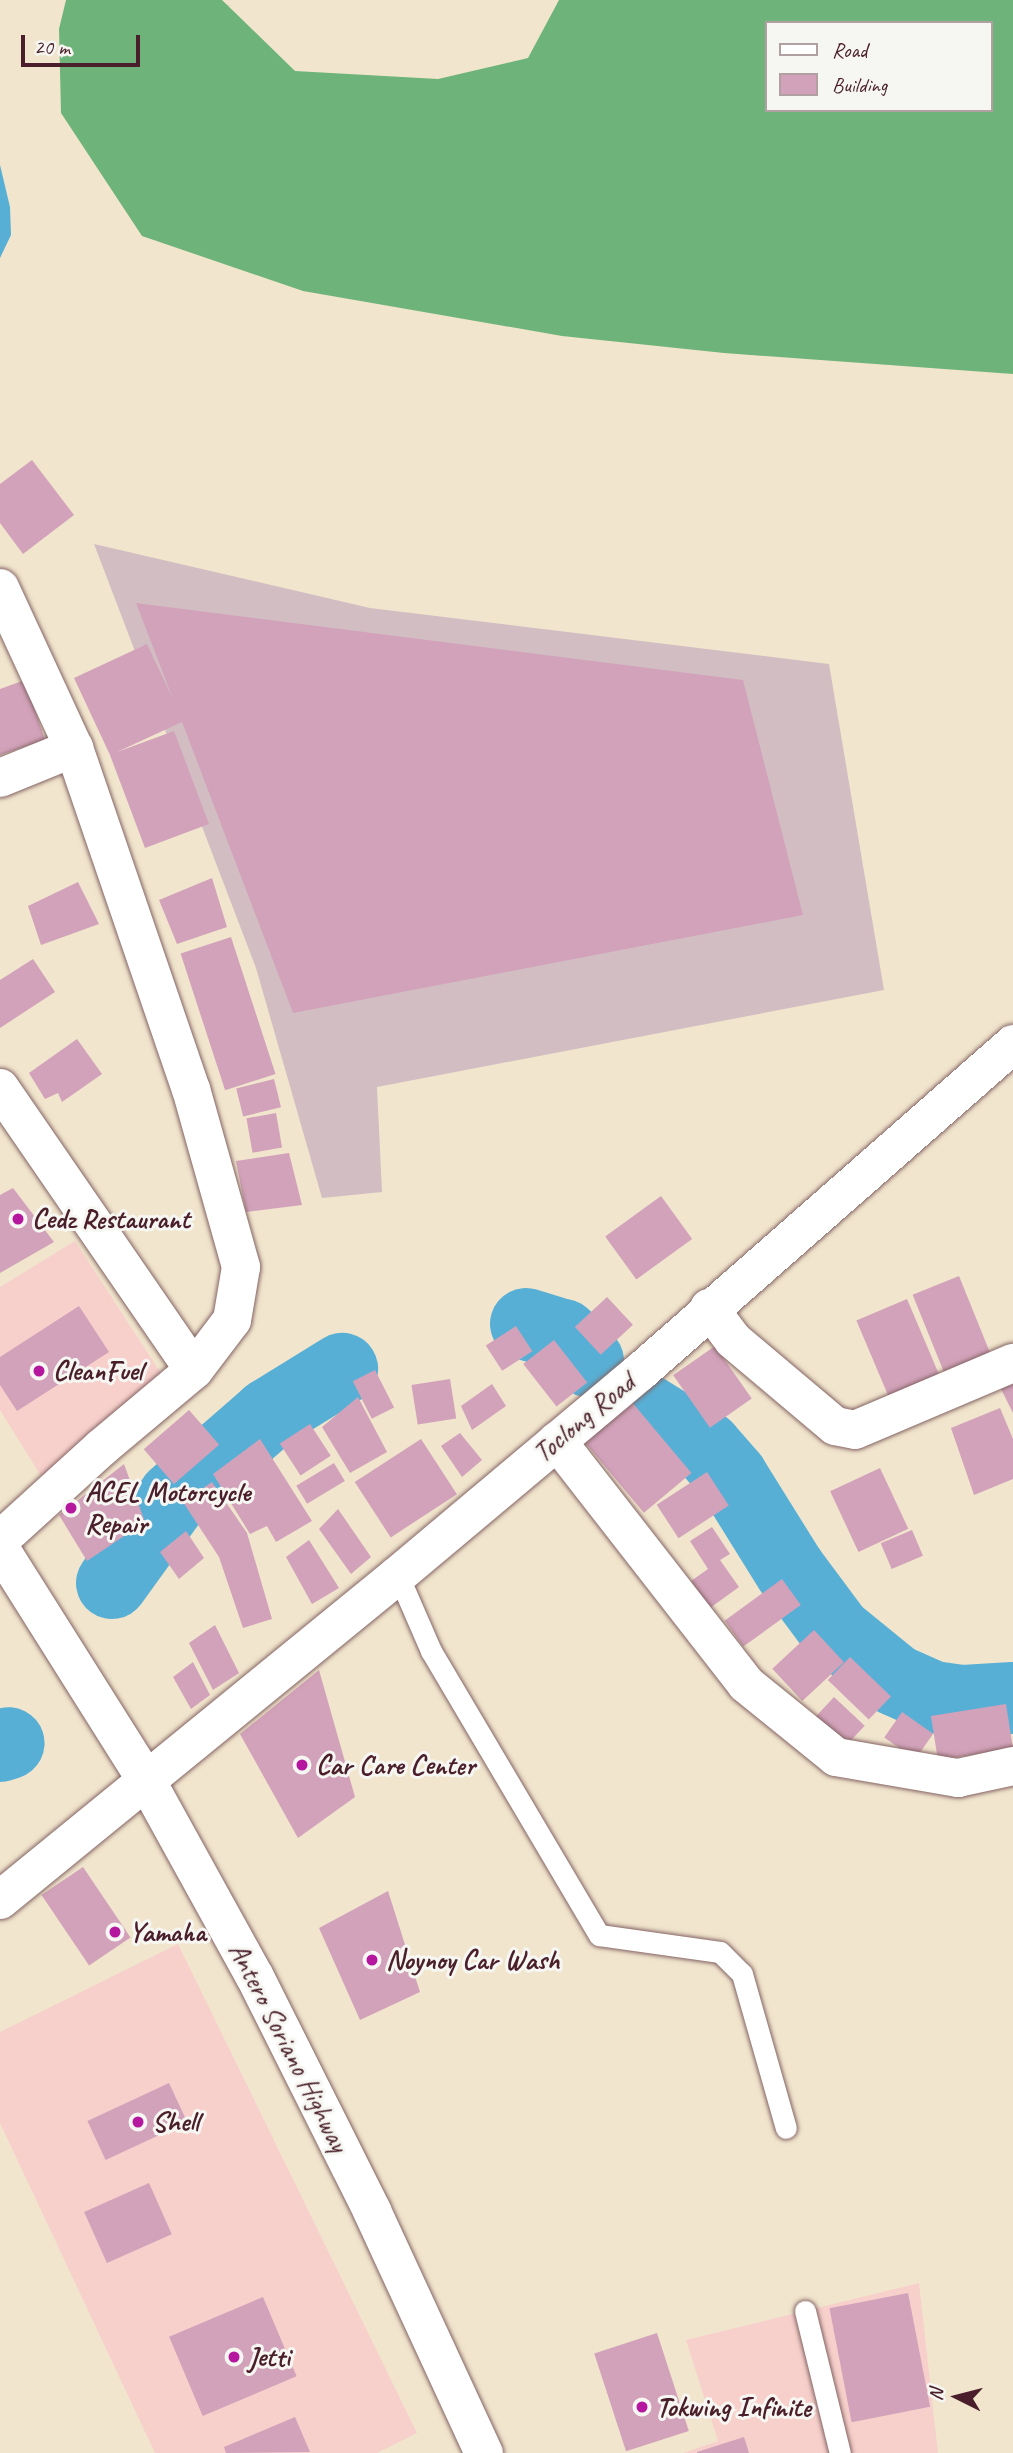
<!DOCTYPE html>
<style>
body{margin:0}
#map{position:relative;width:1013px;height:2453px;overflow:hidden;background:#f1e5cd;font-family:Caveat,sans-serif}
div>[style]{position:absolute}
.built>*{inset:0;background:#f7d0cb}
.industrial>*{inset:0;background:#d2bec2}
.forest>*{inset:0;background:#6eb47a}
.water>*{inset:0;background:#58afd5}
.river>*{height:72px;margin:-36px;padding:0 36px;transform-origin:36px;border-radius:36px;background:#58afd5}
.building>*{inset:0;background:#d2a2ba;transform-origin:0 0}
.roads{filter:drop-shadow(0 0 2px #846464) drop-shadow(0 0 2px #846464)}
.lane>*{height:21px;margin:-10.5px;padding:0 10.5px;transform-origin:10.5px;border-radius:10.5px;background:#fff}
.street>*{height:38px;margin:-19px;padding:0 19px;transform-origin:19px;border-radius:19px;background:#fff}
.secondary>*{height:38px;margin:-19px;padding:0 19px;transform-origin:19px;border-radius:19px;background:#fff}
.primary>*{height:38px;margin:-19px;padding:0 19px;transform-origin:19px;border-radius:19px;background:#fff}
.dots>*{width:19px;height:19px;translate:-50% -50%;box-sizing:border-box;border:4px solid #f6f6f2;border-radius:50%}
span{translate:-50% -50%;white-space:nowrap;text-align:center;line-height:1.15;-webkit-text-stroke:6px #f6f6f2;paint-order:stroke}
.poi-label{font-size:28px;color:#4a1f2b;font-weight:700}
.left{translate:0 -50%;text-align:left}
.street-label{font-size:28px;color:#4a1f2b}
.legend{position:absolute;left:765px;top:21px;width:228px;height:91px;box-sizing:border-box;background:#f6f6f2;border:2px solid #b1a0a2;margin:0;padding:9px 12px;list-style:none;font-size:21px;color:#4a1f2b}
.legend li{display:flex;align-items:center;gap:14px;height:35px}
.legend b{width:35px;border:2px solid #b1a0a2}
.north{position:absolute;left:922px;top:2362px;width:70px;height:70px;-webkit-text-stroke:5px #f6f6f2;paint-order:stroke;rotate:276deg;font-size:19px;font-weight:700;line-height:28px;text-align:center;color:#4a1f2b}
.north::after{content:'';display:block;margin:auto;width:24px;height:32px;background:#4a1f2b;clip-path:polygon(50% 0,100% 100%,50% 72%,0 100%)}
.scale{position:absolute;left:21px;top:35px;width:119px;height:32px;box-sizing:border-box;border:4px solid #4a1f2b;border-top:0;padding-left:9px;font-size:21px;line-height:24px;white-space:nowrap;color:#4a1f2b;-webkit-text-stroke:5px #f6f6f2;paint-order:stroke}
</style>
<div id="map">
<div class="built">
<i style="clip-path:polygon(75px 1241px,166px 1381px,41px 1476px,0 1410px,0 1287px)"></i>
<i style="clip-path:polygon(178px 1944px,417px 2433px,377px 2453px,155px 2453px,0 2123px,0 2032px)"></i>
<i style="clip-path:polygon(919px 2283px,938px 2453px,683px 2453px,718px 2441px,686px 2340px)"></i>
</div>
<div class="industrial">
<i style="clip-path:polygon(94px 544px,370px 608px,829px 664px,884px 990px,377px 1087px,382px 1192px,322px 1198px,256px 968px)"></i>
</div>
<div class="forest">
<i style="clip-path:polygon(evenodd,66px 0,222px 0,295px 71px,438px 79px,528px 58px,559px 0,1013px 0,1013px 374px,724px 353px,562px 336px,303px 291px,142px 236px,61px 113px,59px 29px,66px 0,766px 23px,990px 23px,990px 110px,766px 110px,766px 23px)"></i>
</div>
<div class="water">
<i style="clip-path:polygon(0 165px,10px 207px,11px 235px,0 258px)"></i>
</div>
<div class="river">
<i style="left:526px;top:1324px;width:39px;rotate:17deg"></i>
<i style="left:563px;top:1335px;width:18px;rotate:41deg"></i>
<i style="left:577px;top:1347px;width:18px;rotate:52deg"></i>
<i style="left:627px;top:1398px;width:93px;rotate:31.8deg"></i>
<i style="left:706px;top:1447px;width:40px;rotate:49deg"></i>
<i style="left:732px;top:1477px;width:110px;rotate:58.1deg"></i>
<i style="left:790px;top:1570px;width:77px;rotate:53.4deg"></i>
<i style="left:836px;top:1632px;width:76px;rotate:39.1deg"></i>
<i style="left:895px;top:1680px;width:42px;rotate:24.1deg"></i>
<i style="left:933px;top:1697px;width:30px;rotate:8deg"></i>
<i style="left:963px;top:1701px;width:50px;rotate:-3.4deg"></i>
<i style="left:112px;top:1583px;width:106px;rotate:-54.2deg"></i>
<i style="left:174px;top:1497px;width:126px;rotate:-41.1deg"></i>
<i style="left:269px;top:1414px;width:86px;rotate:-31.7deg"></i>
<i style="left:0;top:1746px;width:9px;rotate:-18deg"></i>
</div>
<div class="building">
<i style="clip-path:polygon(32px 460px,74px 515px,23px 554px,0 523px,0 484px)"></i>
<i style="clip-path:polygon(136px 603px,743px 680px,803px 915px,293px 1013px,182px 722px,117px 752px,174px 731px,209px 824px,145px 848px,110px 755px,74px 678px,147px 644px,173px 699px)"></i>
<i style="clip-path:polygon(25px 680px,45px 740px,0 755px,0 689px)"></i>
<i style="clip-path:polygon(212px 878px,227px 927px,177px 944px,159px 900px)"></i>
<i style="clip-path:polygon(78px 882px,99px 924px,41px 945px,28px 906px)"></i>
<i style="left:231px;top:937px;width:144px;height:53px;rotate:72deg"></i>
<i style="clip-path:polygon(33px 959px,55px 992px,0 1028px,0 980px)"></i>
<i style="clip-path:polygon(77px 1039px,102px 1074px,62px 1102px,58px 1093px,45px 1099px,29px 1073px)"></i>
<i style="left:274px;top:1079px;width:29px;height:39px;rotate:76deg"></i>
<i style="left:276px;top:1113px;width:35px;height:30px;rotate:80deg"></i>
<i style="clip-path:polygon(289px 1153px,302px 1205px,246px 1212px,236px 1161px)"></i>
<i style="clip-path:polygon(13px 1188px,54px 1242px,0 1273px,0 1195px)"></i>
<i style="left:661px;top:1196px;width:53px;height:69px;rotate:54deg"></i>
<i style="left:959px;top:1276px;width:85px;height:50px;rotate:68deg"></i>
<i style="left:607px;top:1297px;width:38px;height:44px;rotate:47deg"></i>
<i style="left:907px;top:1299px;width:95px;height:55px;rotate:67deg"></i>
<i style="clip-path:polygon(79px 1306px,109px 1352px,17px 1411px,0 1385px,0 1357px)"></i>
<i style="left:516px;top:1326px;width:30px;height:36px;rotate:57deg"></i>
<i style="left:554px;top:1340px;width:54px;height:39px;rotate:52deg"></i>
<i style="left:715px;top:1346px;width:64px;height:51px;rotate:55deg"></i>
<i style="left:375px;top:1370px;width:42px;height:25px;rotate:63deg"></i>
<i style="left:450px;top:1379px;width:40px;height:39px;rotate:81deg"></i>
<i style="clip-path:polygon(492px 1384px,506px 1406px,472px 1430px,461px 1406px)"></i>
<i style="clip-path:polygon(1013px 1384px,1013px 1413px,1001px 1389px)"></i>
<i style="clip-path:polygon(358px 1397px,387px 1452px,350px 1473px,322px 1427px)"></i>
<i style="left:631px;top:1401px;width:94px;height:62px;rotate:50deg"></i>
<i style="clip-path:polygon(1000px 1408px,1013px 1439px,1013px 1479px,974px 1495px,951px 1428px)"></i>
<i style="left:189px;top:1410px;width:46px;height:60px;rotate:49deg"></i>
<i style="left:310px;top:1424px;width:38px;height:36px;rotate:57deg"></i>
<i style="clip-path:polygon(460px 1433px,482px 1460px,462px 1477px,441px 1446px)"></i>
<i style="clip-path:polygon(260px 1439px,312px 1521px,276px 1542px,267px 1526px,250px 1534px,213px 1474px)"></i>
<i style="left:421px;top:1439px;width:66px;height:79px;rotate:57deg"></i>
<i style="left:334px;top:1463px;width:21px;height:44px;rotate:59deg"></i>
<i style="clip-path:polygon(124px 1464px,145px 1522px,87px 1561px,59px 1515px)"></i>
<i style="left:880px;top:1468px;width:67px;height:55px;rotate:65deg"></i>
<i style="left:707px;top:1472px;width:40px;height:60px;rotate:57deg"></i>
<i style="clip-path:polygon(212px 1482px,247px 1533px,272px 1619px,243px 1628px,219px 1557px,183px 1502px)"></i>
<i style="clip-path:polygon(338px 1509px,371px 1557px,351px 1574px,319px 1529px)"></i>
<i style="clip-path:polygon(712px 1527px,730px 1554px,720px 1560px,739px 1587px,710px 1608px,691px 1581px,708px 1569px,690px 1541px)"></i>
<i style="left:912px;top:1530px;width:28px;height:34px;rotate:67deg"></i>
<i style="clip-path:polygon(186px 1531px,204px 1558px,179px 1579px,160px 1552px)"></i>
<i style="clip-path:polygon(309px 1540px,339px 1588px,312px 1604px,286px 1557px)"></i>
<i style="left:782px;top:1579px;width:32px;height:71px;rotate:54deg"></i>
<i style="clip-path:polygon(215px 1625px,239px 1673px,213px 1690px,189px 1643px)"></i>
<i style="left:814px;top:1630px;width:44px;height:57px;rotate:47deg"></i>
<i style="left:850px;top:1657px;width:57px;height:32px;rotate:44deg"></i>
<i style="clip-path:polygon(193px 1662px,210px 1695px,191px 1709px,173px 1677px)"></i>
<i style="clip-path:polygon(319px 1670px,355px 1797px,298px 1838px,240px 1734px)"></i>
<i style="left:834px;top:1697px;width:42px;height:30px;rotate:43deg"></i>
<i style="left:1006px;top:1704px;width:45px;height:76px;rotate:81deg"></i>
<i style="left:902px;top:1712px;width:38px;height:31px;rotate:35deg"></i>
<i style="left:83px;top:1867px;width:85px;height:50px;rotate:56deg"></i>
<i style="clip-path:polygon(388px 1891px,420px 1992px,360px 2020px,319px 1928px)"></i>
<i style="left:169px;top:2083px;width:43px;height:90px;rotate:65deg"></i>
<i style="left:149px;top:2183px;width:56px;height:71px;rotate:66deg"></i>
<i style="left:908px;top:2293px;width:116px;height:80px;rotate:79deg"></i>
<i style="left:263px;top:2297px;width:86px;height:102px;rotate:67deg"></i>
<i style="left:657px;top:2333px;width:103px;height:66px;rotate:72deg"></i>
<i style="clip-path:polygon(295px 2417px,310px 2452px,226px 2453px,224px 2447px)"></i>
<i style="clip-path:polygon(744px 2437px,749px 2453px,697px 2453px,697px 2452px)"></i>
</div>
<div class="roads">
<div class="lane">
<i style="left:398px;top:1575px;width:83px;rotate:66.5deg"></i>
<i style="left:431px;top:1651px;width:330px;rotate:59.4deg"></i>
<i style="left:599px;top:1935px;width:122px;rotate:8deg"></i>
<i style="left:720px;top:1952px;width:31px;rotate:45deg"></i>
<i style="left:742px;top:1974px;width:160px;rotate:74.1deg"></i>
<i style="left:805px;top:2311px;width:146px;rotate:76.2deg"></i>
</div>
<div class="street">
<i style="left:0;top:588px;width:176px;rotate:65.2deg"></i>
<i style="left:74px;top:748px;width:361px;rotate:71.1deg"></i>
<i style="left:191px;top:1089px;width:185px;rotate:74.3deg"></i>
<i style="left:241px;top:1267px;width:54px;rotate:99.6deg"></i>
<i style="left:232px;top:1320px;width:63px;rotate:127.2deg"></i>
<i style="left:194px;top:1370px;width:121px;rotate:140deg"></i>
<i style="left:101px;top:1448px;width:137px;rotate:137.7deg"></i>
<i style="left:0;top:778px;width:80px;rotate:-22.1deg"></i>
<i style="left:0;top:1088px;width:342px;rotate:55.5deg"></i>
<i style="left:709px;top:1308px;width:40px;rotate:53deg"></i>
<i style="left:733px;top:1340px;width:133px;rotate:40.1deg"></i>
<i style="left:835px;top:1426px;width:20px;rotate:11deg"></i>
<i style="left:855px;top:1430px;width:172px;rotate:-23deg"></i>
<i style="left:557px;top:1441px;width:308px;rotate:52.1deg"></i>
<i style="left:746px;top:1684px;width:116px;rotate:39deg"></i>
<i style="left:836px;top:1757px;width:124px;rotate:9.8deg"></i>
<i style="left:958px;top:1778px;width:56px;rotate:-12.3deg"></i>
</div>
<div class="secondary">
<i style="left:0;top:1900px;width:514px;rotate:-39.23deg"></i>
<i style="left:398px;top:1575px;width:316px;rotate:-40deg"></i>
<i style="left:640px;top:1372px;width:497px;rotate:-41.3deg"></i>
</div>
<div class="primary">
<i style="left:0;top:1548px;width:272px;rotate:57.8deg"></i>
<i style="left:145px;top:1778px;width:227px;rotate:61.1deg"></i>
<i style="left:255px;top:1977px;width:262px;rotate:63.4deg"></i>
<i style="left:372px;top:2211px;width:267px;rotate:65.2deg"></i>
</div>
</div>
<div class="dots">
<i style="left:18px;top:1219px;background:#b5179e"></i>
<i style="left:39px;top:1371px;background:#b5179e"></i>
<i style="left:71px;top:1508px;background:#b5179e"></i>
<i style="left:302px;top:1765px;background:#b5179e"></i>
<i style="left:115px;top:1932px;background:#b5179e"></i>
<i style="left:372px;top:1960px;background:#b5179e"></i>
<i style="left:138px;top:2122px;background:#b5179e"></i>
<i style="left:234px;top:2357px;background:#b5179e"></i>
<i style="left:642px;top:2407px;background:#b5179e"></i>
</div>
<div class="poi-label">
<span class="left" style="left:32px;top:1219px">Cedz Restaurant</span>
<span class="left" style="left:53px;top:1371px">CleanFuel</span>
<span class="left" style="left:85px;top:1508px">ACEL Motorcycle<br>Repair</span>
<span class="left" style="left:316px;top:1765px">Car Care Center</span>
<span class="left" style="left:129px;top:1932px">Yamaha</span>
<span class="left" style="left:386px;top:1960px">Noynoy Car Wash</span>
<span class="left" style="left:152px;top:2122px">Shell</span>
<span class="left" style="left:248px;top:2357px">Jetti</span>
<span class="left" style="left:656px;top:2407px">Tokwing Infinite</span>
</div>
<div class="street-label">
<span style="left:584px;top:1418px;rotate:-40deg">Toclong Road</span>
<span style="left:289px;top:2047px;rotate:63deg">Antero Soriano Highway</span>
</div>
<ul class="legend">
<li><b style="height:9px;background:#fff"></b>Road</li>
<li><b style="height:19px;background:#d2a2ba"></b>Building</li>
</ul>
<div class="north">N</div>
<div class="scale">20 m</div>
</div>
